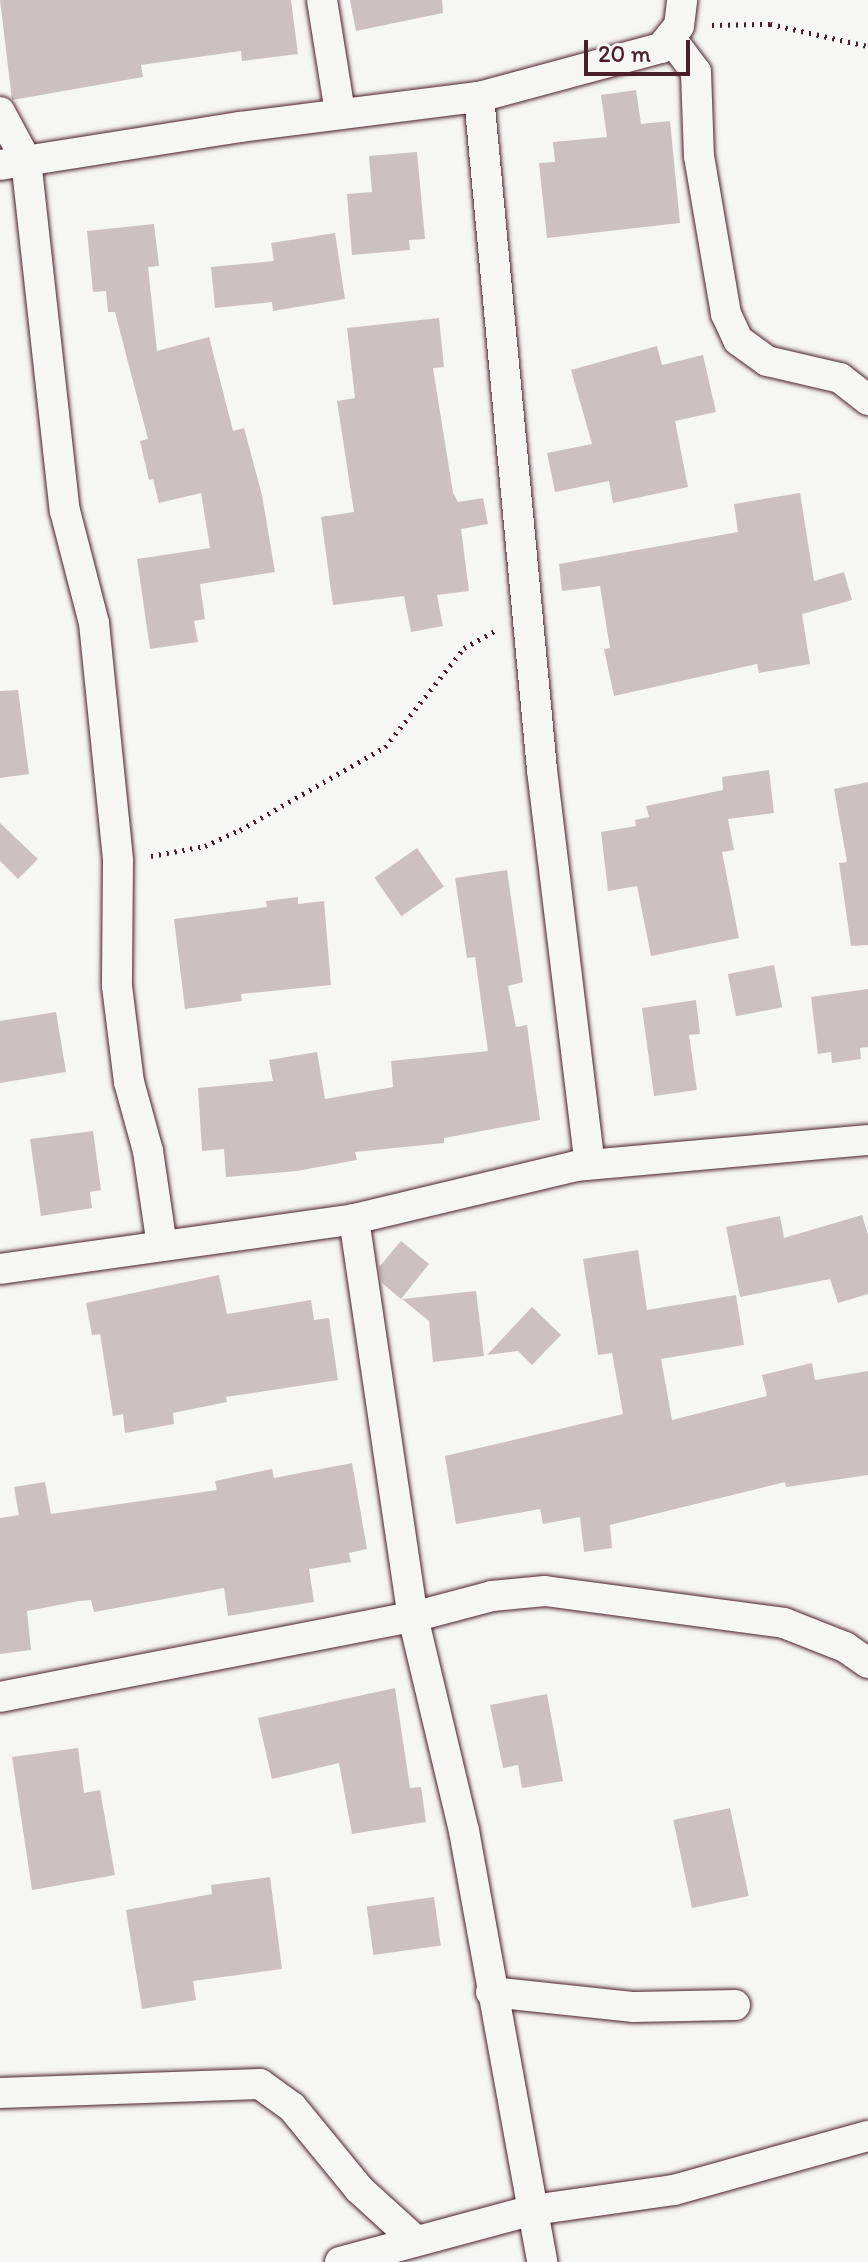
<!DOCTYPE html>
<style>
body{margin:0}
#map{position:relative;width:868px;height:2262px;overflow:hidden;background:#f6f6f2;font-family:Itim,sans-serif}
div>[style]{position:absolute}
.building>*{inset:0;background:#ccc1c0;transform-origin:0 0}
.path>*{height:5px;margin-top:-2.5px;transform-origin:0;background:repeating-linear-gradient(90deg,#4a1f2b 0 2px,transparent 0 8px)}
.roads{filter:drop-shadow(0 0 2px #4a1f2b) drop-shadow(0 0 2px #4a1f2b)}
.street>*{height:30px;margin:-15px;padding:0 15px;transform-origin:15px;border-radius:15px;background:#f6f6f2}
span{translate:-50% -50%;white-space:nowrap;text-align:center;line-height:1.15;-webkit-text-stroke:7px #f6f6f2;paint-order:stroke}
.scale{position:absolute;left:584px;top:40px;width:106px;height:36px;box-sizing:border-box;border:4px solid #4a1f2b;border-top:0;padding-left:10px;font-size:24px;line-height:28px;white-space:nowrap;color:#4a1f2b;-webkit-text-stroke:6px #f6f6f2;paint-order:stroke}
</style>
<div id="map">
<div class="building">
<i style="clip-path:polygon(0 0,291px 0,298px 54px,242px 61px,241px 51px,141px 65px,143px 77px,12px 100px)"></i>
<i style="clip-path:polygon(350px 0,442px 0,443px 13px,356px 31px)"></i>
<i style="clip-path:polygon(636px 90px,641px 124px,670px 121px,680px 223px,547px 238px,539px 163px,555px 162px,553px 142px,607px 137px,601px 95px)"></i>
<i style="clip-path:polygon(417px 152px,425px 239px,409px 240px,410px 250px,352px 255px,347px 194px,372px 192px,369px 156px)"></i>
<i style="clip-path:polygon(154px 224px,159px 266px,148px 267px,157px 351px,209px 337px,233px 431px,244px 428px,262px 495px,275px 572px,200px 584px,205px 619px,194px 621px,198px 642px,150px 649px,137px 559px,210px 548px,201px 493px,159px 503px,153px 479px,149px 480px,140px 441px,148px 439px,115px 312px,108px 312px,106px 291px,93px 292px,87px 231px)"></i>
<i style="clip-path:polygon(335px 233px,345px 299px,273px 311px,272px 302px,215px 308px,211px 267px,274px 261px,271px 243px)"></i>
<i style="clip-path:polygon(439px 318px,444px 367px,433px 368px,453px 493px,458px 502px,483px 498px,488px 524px,461px 529px,469px 591px,437px 595px,443px 626px,411px 632px,404px 596px,333px 605px,321px 517px,354px 512px,337px 401px,355px 398px,347px 328px)"></i>
<i style="clip-path:polygon(657px 346px,662px 365px,703px 355px,716px 412px,675px 421px,688px 487px,613px 503px,609px 481px,555px 492px,547px 453px,592px 444px,571px 370px)"></i>
<i style="clip-path:polygon(800px 493px,814px 581px,844px 572px,852px 600px,802px 614px,810px 664px,759px 673px,757px 664px,614px 696px,604px 649px,610px 648px,600px 586px,562px 591px,559px 564px,738px 532px,734px 504px)"></i>
<i style="clip-path:polygon(18px 690px,29px 774px,0 778px,0 691px)"></i>
<i style="clip-path:polygon(769px 770px,774px 813px,728px 819px,734px 850px,722px 852px,739px 938px,651px 956px,637px 886px,608px 891px,601px 832px,636px 826px,635px 820px,649px 817px,646px 806px,723px 790px,722px 777px)"></i>
<i style="clip-path:polygon(868px 782px,868px 945px,851px 946px,839px 863px,847px 862px,834px 789px)"></i>
<i style="clip-path:polygon(0 823px,38px 859px,18px 879px,0 861px)"></i>
<i style="left:417px;top:848px;width:47px;height:52px;rotate:55deg"></i>
<i style="clip-path:polygon(507px 870px,523px 982px,508px 986px,516px 1027px,527px 1025px,540px 1120px,444px 1138px,444px 1143px,355px 1152px,357px 1160px,297px 1171px,226px 1177px,224px 1149px,202px 1151px,198px 1088px,273px 1081px,269px 1060px,317px 1052px,325px 1099px,393px 1087px,391px 1061px,488px 1051px,475px 957px,467px 958px,455px 878px)"></i>
<i style="clip-path:polygon(298px 897px,298px 904px,324px 901px,331px 985px,241px 994px,242px 1001px,185px 1009px,174px 919px,267px 907px,266px 901px)"></i>
<i style="left:774px;top:965px;width:43px;height:47px;rotate:79deg"></i>
<i style="clip-path:polygon(868px 989px,868px 1047px,860px 1048px,861px 1059px,832px 1063px,831px 1052px,818px 1054px,811px 997px)"></i>
<i style="clip-path:polygon(696px 1000px,700px 1034px,689px 1035px,697px 1090px,654px 1096px,642px 1008px)"></i>
<i style="clip-path:polygon(56px 1012px,66px 1072px,0 1083px,0 1021px)"></i>
<i style="clip-path:polygon(93px 1131px,101px 1190px,90px 1192px,92px 1208px,41px 1216px,30px 1139px)"></i>
<i style="clip-path:polygon(862px 1215px,868px 1235px,868px 1294px,838px 1303px,830px 1279px,740px 1297px,726px 1227px,780px 1216px,784px 1238px)"></i>
<i style="clip-path:polygon(401px 1241px,429px 1264px,401px 1299px,382px 1283px,379px 1267px)"></i>
<i style="clip-path:polygon(638px 1250px,647px 1310px,736px 1295px,744px 1345px,661px 1359px,672px 1420px,767px 1396px,762px 1375px,812px 1363px,815px 1380px,868px 1371px,868px 1475px,786px 1487px,785px 1482px,610px 1525px,612px 1548px,584px 1552px,580px 1517px,543px 1524px,540px 1509px,456px 1524px,445px 1456px,623px 1414px,612px 1353px,598px 1355px,583px 1259px)"></i>
<i style="clip-path:polygon(219px 1275px,227px 1314px,311px 1300px,314px 1320px,329px 1318px,338px 1380px,226px 1397px,227px 1402px,173px 1413px,174px 1424px,125px 1433px,123px 1414px,113px 1416px,100px 1334px,92px 1335px,86px 1303px)"></i>
<i style="clip-path:polygon(476px 1291px,484px 1356px,433px 1362px,429px 1321px,402px 1299px)"></i>
<i style="clip-path:polygon(532px 1307px,561px 1335px,532px 1365px,518px 1351px,487px 1355px)"></i>
<i style="clip-path:polygon(352px 1463px,367px 1549px,349px 1553px,351px 1562px,309px 1569px,314px 1602px,228px 1616px,224px 1588px,94px 1612px,91px 1600px,79px 1601px,27px 1611px,31px 1650px,0 1654px,0 1518px,19px 1515px,14px 1487px,45px 1482px,51px 1514px,217px 1490px,215px 1481px,272px 1469px,274px 1478px)"></i>
<i style="clip-path:polygon(395px 1688px,410px 1788px,421px 1787px,426px 1822px,352px 1834px,339px 1763px,272px 1779px,258px 1718px)"></i>
<i style="clip-path:polygon(547px 1694px,563px 1781px,522px 1788px,518px 1765px,503px 1768px,490px 1705px)"></i>
<i style="clip-path:polygon(78px 1748px,84px 1793px,100px 1790px,115px 1875px,32px 1890px,12px 1757px)"></i>
<i style="left:730px;top:1808px;width:90px;height:58px;rotate:78deg"></i>
<i style="clip-path:polygon(270px 1877px,282px 1969px,193px 1981px,196px 2000px,142px 2009px,126px 1910px,212px 1894px,211px 1885px)"></i>
<i style="left:434px;top:1897px;width:49px;height:68px;rotate:82deg"></i>
</div>
<div class="path">
<i style="left:712px;top:25px;width:58px;rotate:-1deg"></i>
<i style="left:770px;top:24px;width:100px;rotate:12.7deg"></i>
<i style="left:151px;top:856px;width:55px;rotate:-10.5deg"></i>
<i style="left:205px;top:846px;width:38px;rotate:-25deg"></i>
<i style="left:240px;top:830px;width:167px;rotate:-29.8deg"></i>
<i style="left:385px;top:747px;width:127px;rotate:-51.4deg"></i>
<i style="left:464px;top:648px;width:37px;rotate:-29deg"></i>
</div>
<div class="roads">
<div class="street">
<i style="left:322px;top:0;width:114px;rotate:80.9deg"></i>
<i style="left:672px;top:40px;width:40px;rotate:53deg"></i>
<i style="left:696px;top:72px;width:84px;rotate:88deg"></i>
<i style="left:699px;top:156px;width:160px;rotate:80.3deg"></i>
<i style="left:726px;top:314px;width:29px;rotate:65deg"></i>
<i style="left:738px;top:340px;width:36px;rotate:36deg"></i>
<i style="left:767px;top:361px;width:75px;rotate:13.1deg"></i>
<i style="left:840px;top:378px;width:36px;rotate:38deg"></i>
<i style="left:479px;top:97px;width:676px;rotate:84.65deg"></i>
<i style="left:542px;top:770px;width:397px;rotate:83.1deg"></i>
<i style="left:0;top:112px;width:55px;rotate:61.6deg"></i>
<i style="left:26px;top:160px;width:353px;rotate:83.7deg"></i>
<i style="left:65px;top:511px;width:116px;rotate:75.5deg"></i>
<i style="left:94px;top:623px;width:239px;rotate:84.2deg"></i>
<i style="left:118px;top:861px;width:125px;rotate:90.5deg"></i>
<i style="left:117px;top:986px;width:97px;rotate:82.9deg"></i>
<i style="left:129px;top:1082px;width:72px;rotate:74.6deg"></i>
<i style="left:148px;top:1151px;width:96px;rotate:81.6deg"></i>
<i style="left:0;top:165px;width:243px;rotate:-9deg"></i>
<i style="left:240px;top:127px;width:241px;rotate:-7.2deg"></i>
<i style="left:479px;top:97px;width:188px;rotate:-15.1deg"></i>
<i style="left:661px;top:48px;width:28px;rotate:-51deg"></i>
<i style="left:679px;top:26px;width:26px;rotate:-83deg"></i>
<i style="left:354px;top:1219px;width:402px;rotate:81.6deg"></i>
<i style="left:413px;top:1617px;width:220px;rotate:76.6deg"></i>
<i style="left:464px;top:1831px;width:438px;rotate:79.7deg"></i>
<i style="left:0;top:1269px;width:358px;rotate:-8deg"></i>
<i style="left:354px;top:1219px;width:228px;rotate:-13.4deg"></i>
<i style="left:576px;top:1166px;width:293px;rotate:-5.1deg"></i>
<i style="left:0;top:1697px;width:421px;rotate:-11deg"></i>
<i style="left:413px;top:1617px;width:82px;rotate:-14.9deg"></i>
<i style="left:492px;top:1596px;width:53px;rotate:-5.4deg"></i>
<i style="left:545px;top:1591px;width:241px;rotate:7.6deg"></i>
<i style="left:784px;top:1623px;width:66px;rotate:21.5deg"></i>
<i style="left:845px;top:1647px;width:28px;rotate:35deg"></i>
<i style="left:491px;top:1992px;width:144px;rotate:6deg"></i>
<i style="left:634px;top:2007px;width:101px;rotate:-1.1deg"></i>
<i style="left:0;top:2093px;width:260px;rotate:-2deg"></i>
<i style="left:260px;top:2084px;width:39px;rotate:36deg"></i>
<i style="left:292px;top:2107px;width:106px;rotate:50.7deg"></i>
<i style="left:359px;top:2189px;width:74px;rotate:42.3deg"></i>
<i style="left:340px;top:2262px;width:200px;rotate:-15.1deg"></i>
<i style="left:533px;top:2210px;width:142px;rotate:-8.1deg"></i>
<i style="left:674px;top:2190px;width:201px;rotate:-15.6deg"></i>
</div>
</div>
<div class="scale">20 m</div>
</div>
